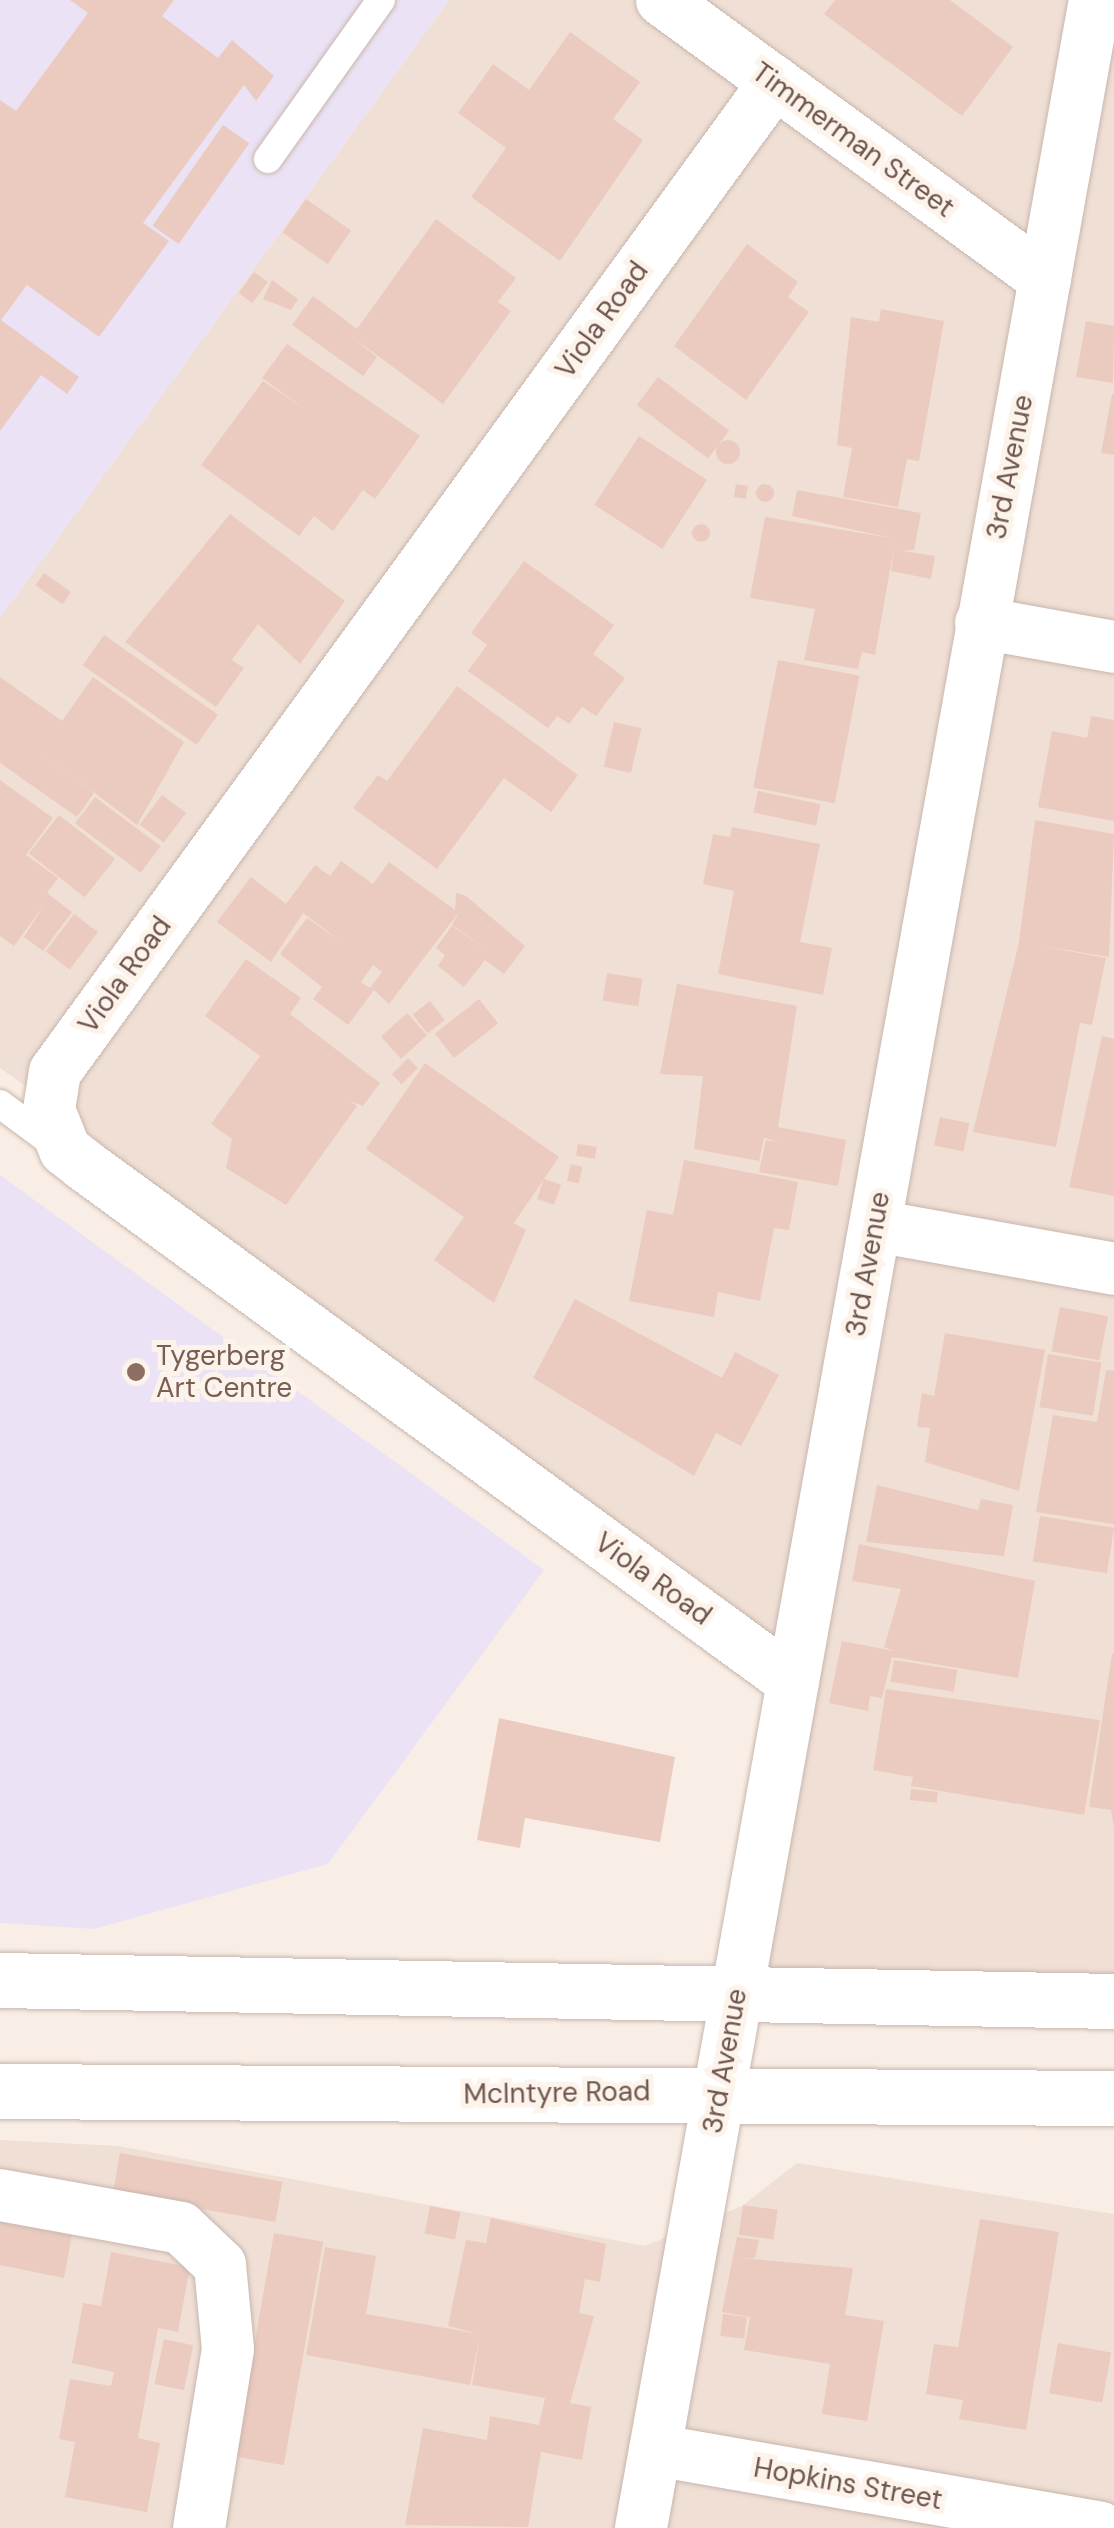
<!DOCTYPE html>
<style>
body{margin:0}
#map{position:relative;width:1114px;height:2528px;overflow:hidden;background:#f9eee5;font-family:"DM Sans",sans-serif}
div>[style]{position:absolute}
.residential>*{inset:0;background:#f0dfd4}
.education>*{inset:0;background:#ebe2f5}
.building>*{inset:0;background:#ebcbc0;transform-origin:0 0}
.round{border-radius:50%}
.roads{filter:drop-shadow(0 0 2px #c8b6ad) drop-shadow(0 0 2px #c8b6ad)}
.service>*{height:28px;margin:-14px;padding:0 14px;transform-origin:14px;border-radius:14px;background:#fff}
.minor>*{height:52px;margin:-26px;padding:0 26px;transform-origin:26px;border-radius:26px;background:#fff}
.secondary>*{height:55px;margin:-27.5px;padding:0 27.5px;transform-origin:27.5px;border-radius:27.5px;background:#fff}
.dots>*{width:28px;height:28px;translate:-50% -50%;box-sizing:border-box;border:5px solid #fcf3eb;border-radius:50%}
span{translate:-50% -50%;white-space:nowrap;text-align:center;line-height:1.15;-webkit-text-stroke:10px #fcf3eb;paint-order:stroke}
.street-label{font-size:28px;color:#6e554d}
.education-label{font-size:28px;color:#785e54}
.left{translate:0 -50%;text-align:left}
</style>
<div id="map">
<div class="residential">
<i style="clip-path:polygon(449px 0,1114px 0,1114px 2006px,733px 1990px,792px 1677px,86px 1163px,51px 1104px,0 1068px,0 618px)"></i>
<i style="clip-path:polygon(0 2140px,118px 2146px,645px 2246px,742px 2206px,797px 2163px,1114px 2214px,1114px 2528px,0 2528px)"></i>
</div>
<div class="education">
<i style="clip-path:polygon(0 0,449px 0,0 618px)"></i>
<i style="clip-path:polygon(0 1175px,544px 1570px,328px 1864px,94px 1929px,0 1923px)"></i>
</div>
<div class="building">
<i style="clip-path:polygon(70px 0,174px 0,162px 16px,218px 58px,232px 40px,274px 76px,256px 101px,244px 85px,143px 223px,169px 241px,99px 337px,27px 285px,1px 320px,79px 377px,67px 394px,41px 375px,0 431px,0 100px,16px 111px,88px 13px)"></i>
<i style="clip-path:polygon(835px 0,950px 0,1013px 47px,962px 116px,824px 14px)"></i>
<i style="clip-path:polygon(570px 32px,640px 82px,613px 119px,643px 140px,560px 261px,471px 197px,506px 148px,458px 113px,493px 64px,529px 90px)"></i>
<i style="left:223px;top:125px;width:32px;height:123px;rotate:35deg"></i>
<i style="left:306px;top:199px;width:55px;height:41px;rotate:35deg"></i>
<i style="clip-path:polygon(436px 219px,516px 278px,498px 302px,511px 311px,443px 404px,351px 336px,377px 357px,363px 376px,292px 325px,313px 296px,357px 329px)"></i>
<i style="clip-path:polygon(747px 244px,798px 282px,788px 297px,809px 312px,746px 400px,674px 346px)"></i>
<i style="left:254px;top:272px;width:17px;height:26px;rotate:36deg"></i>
<i style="clip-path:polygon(272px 280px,298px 299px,291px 310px,263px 299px)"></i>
<i style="clip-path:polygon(881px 309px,944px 321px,919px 461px,907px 459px,898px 507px,843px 497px,852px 448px,837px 445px,851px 317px,879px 322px)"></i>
<i style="clip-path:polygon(1086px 321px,1114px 326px,1113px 383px,1076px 377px)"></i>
<i style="clip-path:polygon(287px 344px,420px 436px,375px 499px,363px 490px,333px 531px,314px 516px,299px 536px,201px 465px,263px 381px,305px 409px,262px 378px)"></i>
<i style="left:658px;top:377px;width:89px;height:35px;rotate:37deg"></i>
<i style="clip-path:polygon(1112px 394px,1114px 394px,1114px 455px,1101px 453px)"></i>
<i style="left:639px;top:436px;width:81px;height:82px;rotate:33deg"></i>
<i class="round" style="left:716px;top:440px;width:24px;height:24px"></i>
<i class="round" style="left:756px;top:484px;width:18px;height:18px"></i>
<i style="left:736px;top:484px;width:12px;height:13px;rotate:9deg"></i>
<i style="clip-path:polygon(797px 490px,921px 513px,914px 550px,902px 551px,935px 556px,931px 579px,891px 571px,894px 547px,875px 655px,862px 652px,858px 669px,804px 660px,815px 609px,750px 598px,765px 517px,891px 538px,792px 516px)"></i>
<i style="clip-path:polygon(230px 514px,345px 601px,300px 664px,258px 624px,232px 660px,244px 668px,216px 707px,125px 642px)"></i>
<i class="round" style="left:692px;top:524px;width:18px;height:18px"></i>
<i style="clip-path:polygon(524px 561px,614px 625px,593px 654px,625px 678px,596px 716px,582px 707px,569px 724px,557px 716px,548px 728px,468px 671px,487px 645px,471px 633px)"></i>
<i style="left:44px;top:573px;width:33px;height:15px;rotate:35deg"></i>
<i style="left:104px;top:635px;width:139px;height:37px;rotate:35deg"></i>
<i style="left:778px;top:660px;width:83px;height:130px;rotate:11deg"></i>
<i style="clip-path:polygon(0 677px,62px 721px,93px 677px,184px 742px,137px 825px,39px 751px,94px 793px,77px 817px,0 763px)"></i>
<i style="clip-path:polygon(457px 686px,578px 775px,551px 812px,504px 778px,437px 869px,353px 808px,378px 775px,387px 781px)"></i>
<i style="clip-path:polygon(1091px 716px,1114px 720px,1114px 821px,1038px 807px,1052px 731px,1087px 738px)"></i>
<i style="left:614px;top:722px;width:28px;height:46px;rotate:13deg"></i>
<i style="clip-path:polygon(0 780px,53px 818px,26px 855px,58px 878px,47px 893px,72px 912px,43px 951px,24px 937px,44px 905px,14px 946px,0 936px)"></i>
<i style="left:758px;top:791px;width:64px;height:22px;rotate:12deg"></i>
<i style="left:162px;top:795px;width:30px;height:37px;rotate:37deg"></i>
<i style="left:95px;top:797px;width:82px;height:33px;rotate:37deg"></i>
<i style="left:59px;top:815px;width:71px;height:49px;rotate:38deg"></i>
<i style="clip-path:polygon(1035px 820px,1114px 834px,1109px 957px,1037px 945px,1106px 958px,1092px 1025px,1080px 1023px,1056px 1147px,973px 1132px,1019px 942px)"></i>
<i style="clip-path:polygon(732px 827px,820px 844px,800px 942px,832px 948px,823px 995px,718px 974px,734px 891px,703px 884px,713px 834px,730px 837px)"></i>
<i style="clip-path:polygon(evenodd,341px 861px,373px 884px,389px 862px,455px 910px,456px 893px,466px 896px,525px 946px,504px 974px,485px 960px,464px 987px,438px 966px,445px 955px,436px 948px,452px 926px,491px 953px,452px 925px,459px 912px,389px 1004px,374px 990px,348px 1025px,313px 999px,322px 987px,280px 954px,307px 918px,344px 944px,303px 913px,271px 962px,217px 922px,251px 877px,286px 904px,315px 865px,330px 876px,341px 861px,373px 965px,382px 972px,370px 988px,361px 982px,373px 965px)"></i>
<i style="left:74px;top:914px;width:30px;height:47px;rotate:37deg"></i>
<i style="clip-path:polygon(246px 959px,301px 998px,290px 1014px,380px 1083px,363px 1106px,350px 1101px,357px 1106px,286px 1205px,226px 1168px,232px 1139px,211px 1124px,260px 1056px,205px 1016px)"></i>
<i style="left:607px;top:973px;width:36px;height:28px;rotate:9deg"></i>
<i style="clip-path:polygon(677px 984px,797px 1006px,778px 1127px,846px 1140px,838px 1186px,759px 1172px,766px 1140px,780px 1142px,764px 1138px,759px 1161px,694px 1149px,703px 1076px,660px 1074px)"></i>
<i style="left:479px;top:999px;width:31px;height:56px;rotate:52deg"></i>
<i style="left:430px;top:1001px;width:24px;height:22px;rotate:52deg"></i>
<i style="left:407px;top:1013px;width:30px;height:35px;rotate:48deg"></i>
<i style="clip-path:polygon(1102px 1036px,1114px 1039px,1114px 1196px,1069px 1187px)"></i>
<i style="left:408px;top:1058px;width:14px;height:23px;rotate:45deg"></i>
<i style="clip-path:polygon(425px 1063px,559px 1157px,514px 1223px,526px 1230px,494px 1303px,434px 1260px,464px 1217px,366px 1149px)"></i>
<i style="left:940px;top:1117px;width:30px;height:29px;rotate:12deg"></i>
<i style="left:578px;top:1144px;width:19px;height:12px;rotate:9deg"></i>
<i style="clip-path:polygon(684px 1160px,798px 1182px,789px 1230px,774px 1228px,760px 1301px,718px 1292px,714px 1317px,629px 1301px,647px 1210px,673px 1215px)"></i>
<i style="left:571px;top:1164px;width:12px;height:17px;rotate:14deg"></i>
<i style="left:544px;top:1179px;width:18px;height:21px;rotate:19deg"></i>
<i style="clip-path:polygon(575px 1299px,722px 1378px,735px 1352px,779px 1375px,741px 1446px,716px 1433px,694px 1476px,533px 1378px)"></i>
<i style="left:1060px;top:1307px;width:49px;height:45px;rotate:11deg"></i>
<i style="clip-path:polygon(945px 1333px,1045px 1350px,1019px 1491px,925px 1462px,930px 1428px,917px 1427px,922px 1393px,934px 1396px)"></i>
<i style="left:1048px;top:1354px;width:54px;height:54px;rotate:9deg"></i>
<i style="clip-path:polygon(1106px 1370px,1114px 1371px,1114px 1524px,1036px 1512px,1053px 1415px,1097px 1422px)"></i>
<i style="clip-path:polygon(877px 1485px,978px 1510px,981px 1499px,1013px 1505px,1004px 1556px,866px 1542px)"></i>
<i style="left:1040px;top:1516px;width:75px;height:46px;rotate:9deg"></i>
<i style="clip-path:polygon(859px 1544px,1035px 1581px,1018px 1678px,892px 1657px,882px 1698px,870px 1696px,868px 1711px,829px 1703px,842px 1641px,894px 1651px,884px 1647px,901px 1589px,852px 1581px)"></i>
<i style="clip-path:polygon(1112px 1654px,1114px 1654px,1114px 1828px,1111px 1810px,1089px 1807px)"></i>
<i style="left:894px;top:1660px;width:64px;height:22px;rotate:9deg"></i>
<i style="clip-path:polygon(886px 1689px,1100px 1720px,1084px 1815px,911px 1786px,913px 1777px,873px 1770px)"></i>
<i style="clip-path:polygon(499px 1718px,675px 1757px,660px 1842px,525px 1818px,520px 1848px,477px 1840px)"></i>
<i style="left:911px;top:1789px;width:27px;height:11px;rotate:6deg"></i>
<i style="left:120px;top:2153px;width:165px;height:41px;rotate:10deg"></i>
<i style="left:743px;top:2205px;width:35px;height:30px;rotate:8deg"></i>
<i style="left:430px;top:2206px;width:31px;height:28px;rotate:11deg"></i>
<i style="clip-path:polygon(491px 2218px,606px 2244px,600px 2282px,585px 2279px,579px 2313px,594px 2316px,570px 2403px,591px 2407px,582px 2460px,541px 2452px,528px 2527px,405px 2525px,423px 2428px,487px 2440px,490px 2416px,539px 2425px,545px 2398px,472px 2385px,480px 2336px,470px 2385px,306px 2355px,325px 2247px,376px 2256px,366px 2314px,479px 2334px,448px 2326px,466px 2240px,486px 2243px)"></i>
<i style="clip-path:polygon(980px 2219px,1059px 2232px,1026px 2430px,959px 2419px,963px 2400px,926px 2394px,934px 2344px,958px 2347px)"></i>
<i style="clip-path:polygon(0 2222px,72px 2235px,64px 2278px,0 2265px)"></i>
<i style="left:274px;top:2233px;width:50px;height:227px;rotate:10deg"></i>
<i style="clip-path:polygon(737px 2237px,759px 2240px,755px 2258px,741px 2258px,853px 2268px,845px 2315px,884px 2321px,867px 2421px,822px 2414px,830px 2364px,744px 2350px,750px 2317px,722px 2312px)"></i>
<i style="clip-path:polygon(111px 2252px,190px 2267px,178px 2332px,158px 2328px,138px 2438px,160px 2443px,147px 2512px,65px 2497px,75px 2442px,59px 2439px,70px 2379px,111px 2386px,114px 2372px,72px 2363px,83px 2303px,101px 2306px)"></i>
<i style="left:723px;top:2314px;width:24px;height:22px;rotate:7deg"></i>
<i style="left:164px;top:2339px;width:30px;height:46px;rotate:12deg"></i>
<i style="left:1058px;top:2343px;width:54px;height:51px;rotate:10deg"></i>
</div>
<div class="roads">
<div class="service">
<i style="left:268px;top:159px;width:195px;rotate:-54.6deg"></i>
<i style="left:0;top:1104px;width:67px;rotate:36.5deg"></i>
</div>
<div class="minor">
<i style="left:662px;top:0;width:474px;rotate:36.1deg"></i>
<i style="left:775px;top:82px;width:1224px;rotate:126.03deg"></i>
<i style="left:55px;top:1072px;width:38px;rotate:99deg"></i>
<i style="left:49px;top:1110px;width:43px;rotate:68.2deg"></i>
<i style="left:65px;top:1150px;width:24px;rotate:38deg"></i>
<i style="left:84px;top:1165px;width:877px;rotate:36.1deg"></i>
<i style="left:981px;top:623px;width:135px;rotate:10.2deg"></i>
<i style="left:876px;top:1226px;width:242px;rotate:10.2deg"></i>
<i style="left:0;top:2195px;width:184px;rotate:10.3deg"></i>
<i style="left:181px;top:2228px;width:54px;rotate:43.5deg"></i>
<i style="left:220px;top:2265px;width:84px;rotate:84.6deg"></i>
<i style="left:228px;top:2349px;width:181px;rotate:99.2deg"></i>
<i style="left:655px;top:2450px;width:452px;rotate:9.9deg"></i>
<i style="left:641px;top:2528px;width:2568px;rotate:-79.82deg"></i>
</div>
<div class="secondary">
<i style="left:0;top:1980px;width:1114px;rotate:1.08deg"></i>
<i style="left:0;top:2091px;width:1114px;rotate:0.36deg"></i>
</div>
</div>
<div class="dots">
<i style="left:136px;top:1372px;background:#8d6e63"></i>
</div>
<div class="street-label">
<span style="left:853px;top:140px;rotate:36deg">Timmerman Street</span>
<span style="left:602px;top:320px;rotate:-54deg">Viola Road</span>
<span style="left:1010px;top:467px;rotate:-79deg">3rd Avenue</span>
<span style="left:125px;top:975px;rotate:-54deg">Viola Road</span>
<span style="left:868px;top:1264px;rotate:-80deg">3rd Avenue</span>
<span style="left:653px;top:1579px;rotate:36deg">Viola Road</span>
<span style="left:725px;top:2061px;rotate:-80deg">3rd Avenue</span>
<span style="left:557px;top:2093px;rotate:-1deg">McIntyre Road</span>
<span style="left:848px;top:2484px;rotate:10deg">Hopkins Street</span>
</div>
<div class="education-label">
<span class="left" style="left:156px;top:1372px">Tygerberg<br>Art Centre</span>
</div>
</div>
